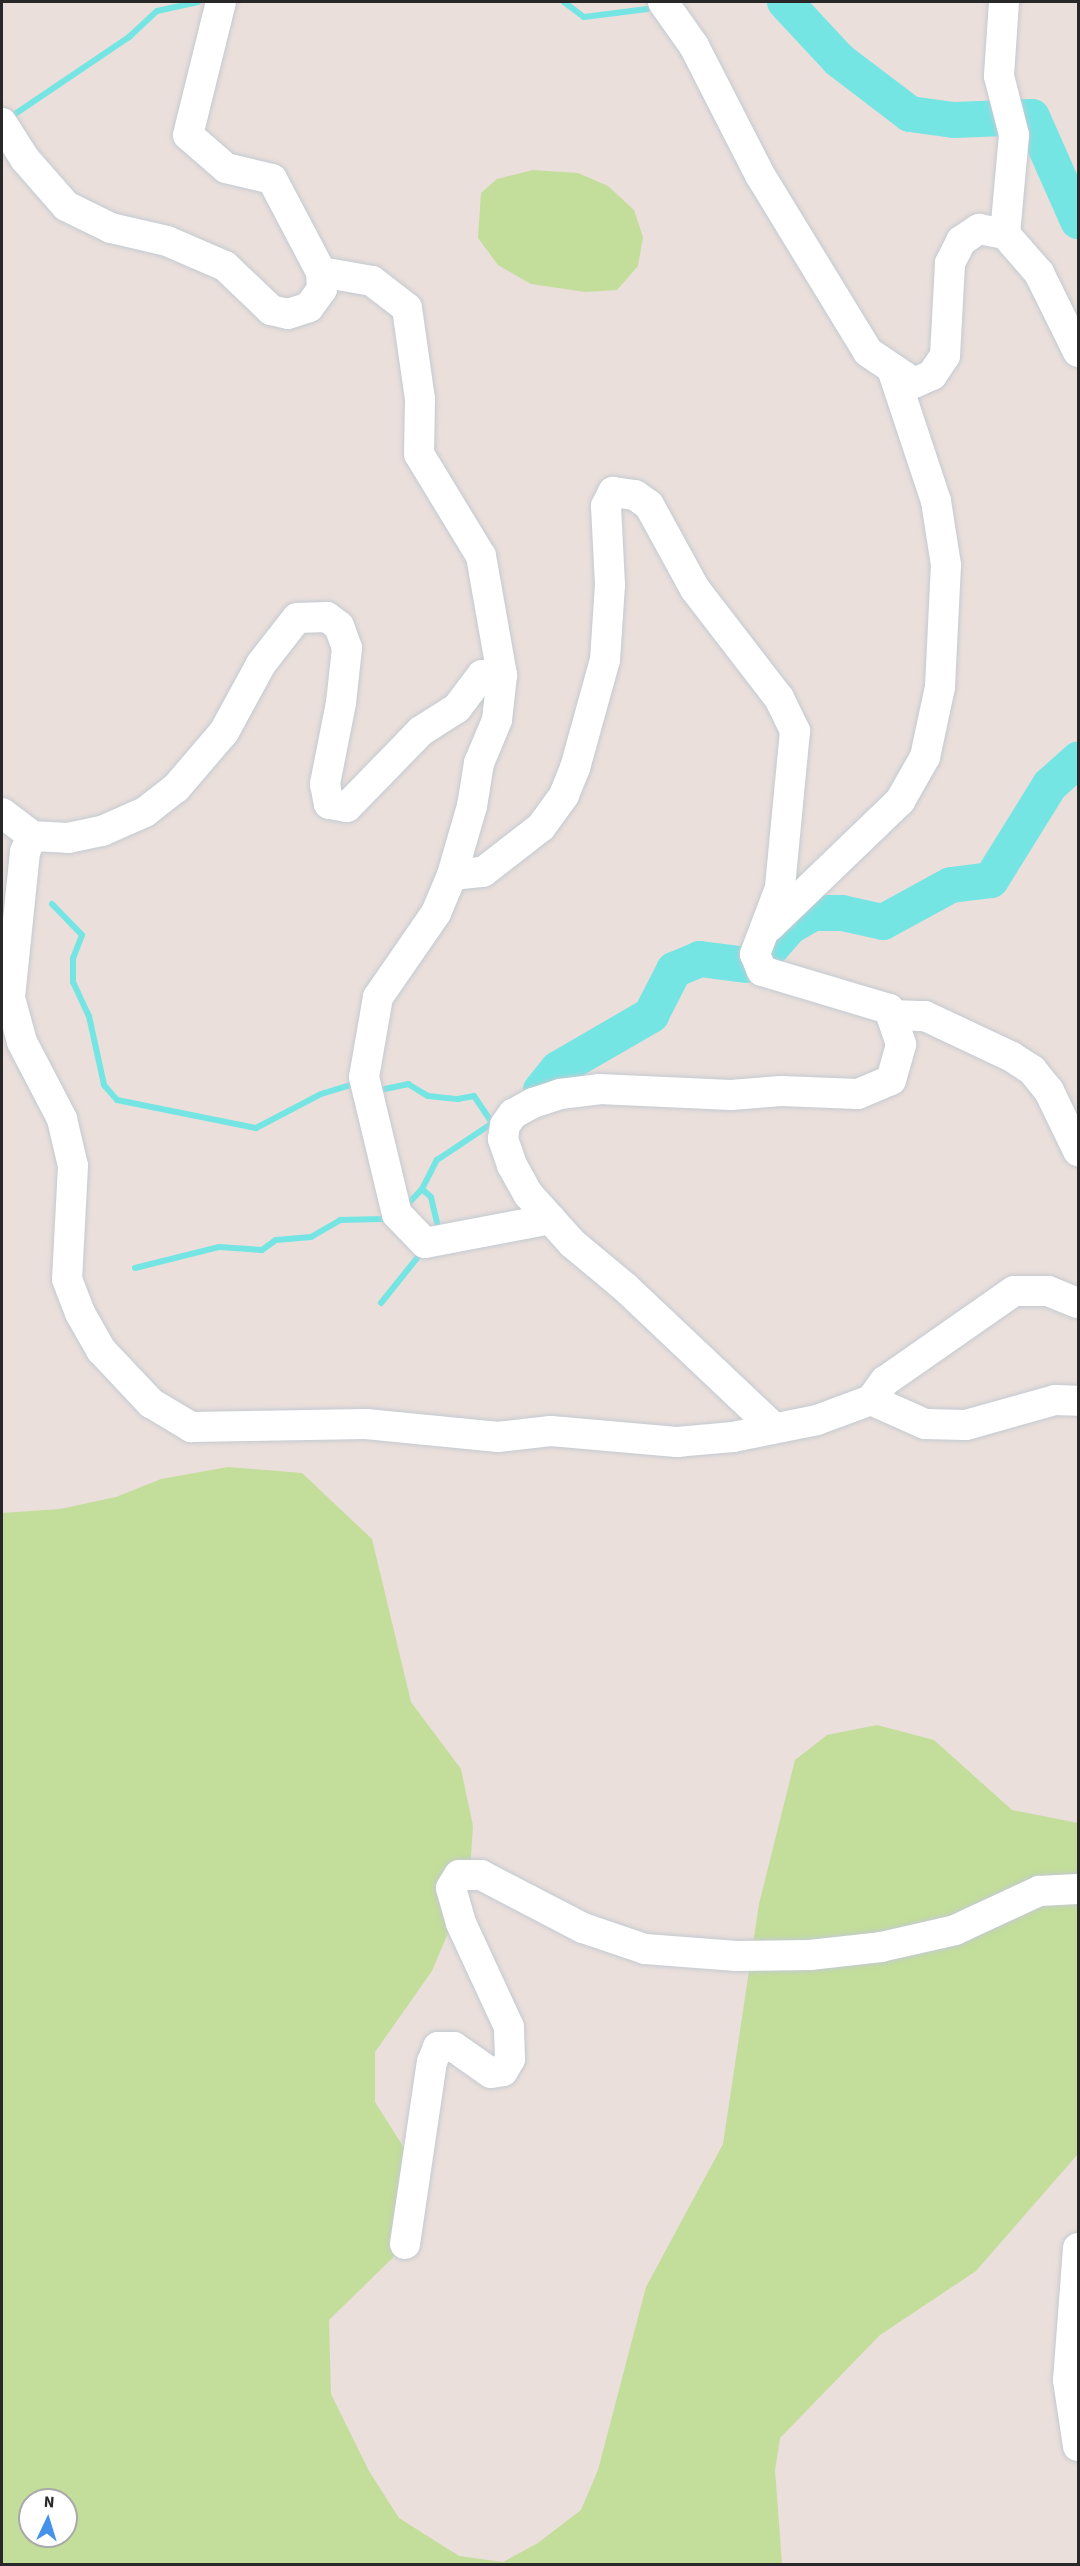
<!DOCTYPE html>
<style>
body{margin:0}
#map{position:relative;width:1080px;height:2566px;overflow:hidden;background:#eadfdb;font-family:"Source Sans 3",sans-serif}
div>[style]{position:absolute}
.green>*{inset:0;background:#c3dd9b}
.stream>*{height:6px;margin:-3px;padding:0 3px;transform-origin:3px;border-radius:3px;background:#75e5e4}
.river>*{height:36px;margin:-18px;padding:0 18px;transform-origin:18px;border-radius:18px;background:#75e5e4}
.roads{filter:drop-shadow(0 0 2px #c3cad1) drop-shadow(0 0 2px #c3cad1)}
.minor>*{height:30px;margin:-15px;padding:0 15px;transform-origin:15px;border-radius:15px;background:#fff}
span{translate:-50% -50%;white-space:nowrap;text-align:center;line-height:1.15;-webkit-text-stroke:4.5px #fff;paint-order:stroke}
.frame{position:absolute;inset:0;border:3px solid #282828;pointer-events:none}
.north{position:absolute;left:18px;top:2488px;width:60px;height:60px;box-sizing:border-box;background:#fff;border:2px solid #a9a9a9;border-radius:50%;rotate:4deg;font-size:16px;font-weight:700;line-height:24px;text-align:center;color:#282828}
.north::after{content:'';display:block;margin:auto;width:21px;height:27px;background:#4692eb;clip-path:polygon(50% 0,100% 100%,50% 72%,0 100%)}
</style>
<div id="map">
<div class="green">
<i style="clip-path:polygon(533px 170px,578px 173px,608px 186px,634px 210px,643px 237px,638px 266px,617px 290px,585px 292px,531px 284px,498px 265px,478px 238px,481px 193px,497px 179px)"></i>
<i style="clip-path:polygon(evenodd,228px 1467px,302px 1473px,372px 1539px,411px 1702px,461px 1769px,473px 1826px,469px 1883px,432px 1971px,375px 2052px,375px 2102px,406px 2151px,414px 2237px,329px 2320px,331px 2394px,369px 2471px,399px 2518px,459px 2556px,503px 2562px,538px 2543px,581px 2510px,598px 2470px,646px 2287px,723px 2144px,759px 1904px,795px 1760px,827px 1735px,877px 1725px,934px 1740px,1012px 1810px,1078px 1823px,1078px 2154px,976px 2271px,880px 2335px,780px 2438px,775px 2470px,782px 2564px,2px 2564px,2px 1513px,60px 1509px,116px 1497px,161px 1479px,228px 1467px,30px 2500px,66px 2500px,66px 2536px,30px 2536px,30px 2500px)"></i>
</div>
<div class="stream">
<i style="left:564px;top:2px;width:25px;rotate:37deg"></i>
<i style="left:584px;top:17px;width:64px;rotate:-7.2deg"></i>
<i style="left:15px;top:114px;width:138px;rotate:-34deg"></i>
<i style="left:129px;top:37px;width:38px;rotate:-43deg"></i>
<i style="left:157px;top:11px;width:42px;rotate:-12.4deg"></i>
<i style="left:52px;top:904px;width:43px;rotate:45.9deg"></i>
<i style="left:82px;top:935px;width:25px;rotate:111deg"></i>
<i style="left:73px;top:958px;width:24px;rotate:90deg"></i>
<i style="left:73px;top:982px;width:38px;rotate:65deg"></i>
<i style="left:89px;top:1016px;width:71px;rotate:77.7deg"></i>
<i style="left:104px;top:1085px;width:20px;rotate:49deg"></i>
<i style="left:117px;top:1100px;width:142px;rotate:11.4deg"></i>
<i style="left:256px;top:1128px;width:73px;rotate:-27.6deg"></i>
<i style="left:321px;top:1094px;width:28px;rotate:-17deg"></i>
<i style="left:385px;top:1089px;width:24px;rotate:-12deg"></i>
<i style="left:408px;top:1084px;width:23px;rotate:31deg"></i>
<i style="left:428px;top:1096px;width:30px;rotate:6deg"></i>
<i style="left:458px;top:1099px;width:16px;rotate:-11deg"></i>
<i style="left:474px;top:1096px;width:32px;rotate:56deg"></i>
<i style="left:422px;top:1189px;width:12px;rotate:42deg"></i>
<i style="left:431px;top:1197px;width:32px;rotate:77deg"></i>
<i style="left:408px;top:1204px;width:21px;rotate:-47deg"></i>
<i style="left:422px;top:1189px;width:33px;rotate:-63deg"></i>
<i style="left:437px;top:1160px;width:69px;rotate:-33.7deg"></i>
<i style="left:135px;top:1268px;width:87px;rotate:-14deg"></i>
<i style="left:219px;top:1247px;width:43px;rotate:4deg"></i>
<i style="left:262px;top:1250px;width:17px;rotate:-36deg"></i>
<i style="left:276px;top:1240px;width:35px;rotate:-5deg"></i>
<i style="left:311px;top:1237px;width:34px;rotate:-30deg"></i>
<i style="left:340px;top:1220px;width:42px;rotate:-1.4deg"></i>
<i style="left:381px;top:1303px;width:64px;rotate:-51.3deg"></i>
</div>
<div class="river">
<i style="left:785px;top:2px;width:79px;rotate:47deg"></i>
<i style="left:839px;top:60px;width:89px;rotate:37.3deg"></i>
<i style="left:910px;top:114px;width:44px;rotate:7.8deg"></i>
<i style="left:954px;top:120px;width:78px;rotate:-2.2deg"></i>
<i style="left:1032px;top:117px;width:114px;rotate:66.1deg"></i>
<i style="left:771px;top:948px;width:28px;rotate:-49deg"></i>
<i style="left:789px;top:927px;width:28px;rotate:-30deg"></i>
<i style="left:813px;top:913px;width:29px"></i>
<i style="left:842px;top:913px;width:42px;rotate:12.4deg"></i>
<i style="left:883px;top:922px;width:77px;rotate:-28.6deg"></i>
<i style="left:951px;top:885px;width:40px;rotate:-7.1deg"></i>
<i style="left:991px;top:880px;width:112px;rotate:-58.2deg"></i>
<i style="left:1050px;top:785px;width:38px;rotate:-42deg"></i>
<i style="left:541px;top:1090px;width:27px;rotate:-51deg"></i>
<i style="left:558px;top:1069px;width:108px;rotate:-30.1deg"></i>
<i style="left:651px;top:1015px;width:51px;rotate:-62.9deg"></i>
<i style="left:674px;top:970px;width:28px;rotate:-23deg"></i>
<i style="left:700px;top:959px;width:46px;rotate:7.4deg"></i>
</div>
<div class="roads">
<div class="minor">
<i style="left:663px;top:2px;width:54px;rotate:54.8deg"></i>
<i style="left:694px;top:46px;width:145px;rotate:62.9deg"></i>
<i style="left:760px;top:175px;width:207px;rotate:58.6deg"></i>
<i style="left:868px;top:352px;width:55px;rotate:34deg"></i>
<i style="left:914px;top:383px;width:20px;rotate:-24deg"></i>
<i style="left:932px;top:375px;width:23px;rotate:-56deg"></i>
<i style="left:945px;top:356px;width:93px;rotate:-86.9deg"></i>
<i style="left:950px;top:263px;width:25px;rotate:-63deg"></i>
<i style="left:961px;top:241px;width:22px;rotate:-34deg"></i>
<i style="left:979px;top:229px;width:26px;rotate:11deg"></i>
<i style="left:1005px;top:234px;width:52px;rotate:48.9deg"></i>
<i style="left:1039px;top:273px;width:88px;rotate:63.7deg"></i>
<i style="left:1004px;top:2px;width:74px;rotate:93.9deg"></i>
<i style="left:999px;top:76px;width:61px;rotate:75.7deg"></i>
<i style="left:1014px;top:135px;width:99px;rotate:95.2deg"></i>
<i style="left:2px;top:123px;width:43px;rotate:57.4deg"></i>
<i style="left:25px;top:159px;width:62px;rotate:48.9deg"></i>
<i style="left:66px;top:206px;width:50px;rotate:26.1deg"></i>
<i style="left:111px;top:228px;width:57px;rotate:13.1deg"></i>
<i style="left:167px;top:241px;width:63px;rotate:23.3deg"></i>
<i style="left:225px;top:266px;width:64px;rotate:43.7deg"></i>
<i style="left:271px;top:310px;width:17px;rotate:13deg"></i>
<i style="left:288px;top:314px;width:22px;rotate:-18deg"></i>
<i style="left:309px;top:307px;width:22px;rotate:-54deg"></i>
<i style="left:322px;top:289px;width:17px;rotate:-93deg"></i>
<i style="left:321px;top:272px;width:105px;rotate:-117.8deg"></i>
<i style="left:272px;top:179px;width:47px;rotate:-166.6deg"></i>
<i style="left:226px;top:168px;width:50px;rotate:-139deg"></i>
<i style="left:188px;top:135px;width:137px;rotate:-76.1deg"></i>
<i style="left:321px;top:272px;width:52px;rotate:10deg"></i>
<i style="left:372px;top:281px;width:44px;rotate:37.6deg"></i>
<i style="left:407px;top:308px;width:92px;rotate:81.9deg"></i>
<i style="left:420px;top:399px;width:55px;rotate:91deg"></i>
<i style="left:419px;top:454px;width:119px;rotate:58.7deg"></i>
<i style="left:481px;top:556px;width:121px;rotate:80deg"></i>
<i style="left:2px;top:813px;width:38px;rotate:37deg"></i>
<i style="left:32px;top:836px;width:36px;rotate:3deg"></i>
<i style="left:68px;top:838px;width:35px;rotate:-12deg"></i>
<i style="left:102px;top:831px;width:47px;rotate:-23.8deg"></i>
<i style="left:145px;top:812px;width:39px;rotate:-38deg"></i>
<i style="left:176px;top:788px;width:74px;rotate:-49.4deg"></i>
<i style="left:224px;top:732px;width:77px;rotate:-61.4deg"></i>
<i style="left:261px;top:664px;width:58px;rotate:-52deg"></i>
<i style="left:297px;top:618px;width:30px;rotate:-2deg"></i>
<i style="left:327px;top:617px;width:15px;rotate:37deg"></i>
<i style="left:339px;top:626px;width:23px;rotate:70deg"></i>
<i style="left:347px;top:648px;width:55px;rotate:96.2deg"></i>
<i style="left:341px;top:703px;width:83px;rotate:101.2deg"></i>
<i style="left:325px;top:784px;width:20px;rotate:79deg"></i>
<i style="left:329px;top:804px;width:18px;rotate:9deg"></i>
<i style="left:347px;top:807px;width:106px;rotate:-45.8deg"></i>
<i style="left:421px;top:731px;width:43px;rotate:-32.6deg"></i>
<i style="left:457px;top:708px;width:41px;rotate:-52.9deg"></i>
<i style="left:482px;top:675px;width:20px"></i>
<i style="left:502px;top:675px;width:45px;rotate:96.3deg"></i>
<i style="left:497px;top:720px;width:47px;rotate:112.7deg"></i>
<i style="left:479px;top:763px;width:44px;rotate:99.2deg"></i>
<i style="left:472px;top:806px;width:72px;rotate:106.2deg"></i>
<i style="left:452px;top:875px;width:31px;rotate:-6deg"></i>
<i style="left:483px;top:872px;width:73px;rotate:-37.8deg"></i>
<i style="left:541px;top:827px;width:39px;rotate:-54deg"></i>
<i style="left:564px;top:795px;width:29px;rotate:-68deg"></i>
<i style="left:575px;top:768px;width:112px;rotate:-74.5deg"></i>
<i style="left:605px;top:660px;width:75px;rotate:-86.2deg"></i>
<i style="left:610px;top:585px;width:79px;rotate:-92.9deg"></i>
<i style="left:606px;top:506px;width:16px;rotate:-63deg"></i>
<i style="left:613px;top:492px;width:22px;rotate:8deg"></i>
<i style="left:635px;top:495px;width:17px;rotate:36deg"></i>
<i style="left:649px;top:505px;width:96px;rotate:61.3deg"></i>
<i style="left:695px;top:589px;width:138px;rotate:52.4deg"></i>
<i style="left:779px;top:698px;width:37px;rotate:64deg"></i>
<i style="left:795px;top:731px;width:158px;rotate:95.5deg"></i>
<i style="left:780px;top:888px;width:71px;rotate:110.7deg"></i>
<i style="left:755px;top:954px;width:18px;rotate:68deg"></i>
<i style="left:762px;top:971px;width:133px;rotate:16.7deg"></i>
<i style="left:889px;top:1009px;width:7px;rotate:63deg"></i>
<i style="left:892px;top:1015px;width:33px;rotate:2deg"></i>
<i style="left:925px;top:1016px;width:96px;rotate:25.2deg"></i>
<i style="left:1012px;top:1057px;width:24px;rotate:33deg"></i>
<i style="left:1032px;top:1070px;width:27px;rotate:51deg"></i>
<i style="left:1049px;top:1091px;width:67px;rotate:64.2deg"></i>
<i style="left:32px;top:836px;width:17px;rotate:114deg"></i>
<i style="left:25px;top:852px;width:147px;rotate:95.9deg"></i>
<i style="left:10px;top:998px;width:46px;rotate:74.7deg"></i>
<i style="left:22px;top:1042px;width:87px;rotate:62.5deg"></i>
<i style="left:62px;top:1119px;width:48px;rotate:76.8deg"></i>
<i style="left:73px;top:1166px;width:113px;rotate:93deg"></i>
<i style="left:67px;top:1279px;width:36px;rotate:69deg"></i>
<i style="left:80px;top:1313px;width:43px;rotate:60.4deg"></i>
<i style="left:101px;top:1350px;width:73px;rotate:46.7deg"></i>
<i style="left:151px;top:1403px;width:47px;rotate:31deg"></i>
<i style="left:191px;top:1427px;width:175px;rotate:-1deg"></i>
<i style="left:366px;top:1424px;width:133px;rotate:5.6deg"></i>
<i style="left:498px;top:1437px;width:53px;rotate:-6.5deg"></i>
<i style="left:551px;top:1431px;width:126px;rotate:5deg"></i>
<i style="left:677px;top:1442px;width:56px;rotate:-5.1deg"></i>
<i style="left:733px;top:1437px;width:86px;rotate:-11.4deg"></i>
<i style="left:817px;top:1420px;width:58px;rotate:-20.3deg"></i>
<i style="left:871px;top:1400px;width:24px;rotate:-54deg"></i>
<i style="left:885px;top:1381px;width:157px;rotate:-34.9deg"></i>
<i style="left:1014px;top:1291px;width:34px"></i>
<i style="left:1048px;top:1291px;width:32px;rotate:22deg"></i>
<i style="left:452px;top:875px;width:41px;rotate:112.8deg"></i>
<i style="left:436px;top:913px;width:102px;rotate:124.6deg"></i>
<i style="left:378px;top:997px;width:81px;rotate:99.9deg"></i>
<i style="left:364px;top:1077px;width:141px;rotate:76.5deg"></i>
<i style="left:397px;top:1214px;width:40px;rotate:46deg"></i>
<i style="left:425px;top:1243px;width:128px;rotate:-10.8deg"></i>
<i style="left:769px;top:927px;width:182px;rotate:-43.9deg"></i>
<i style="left:900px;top:801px;width:51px;rotate:-60.4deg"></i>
<i style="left:925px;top:757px;width:72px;rotate:-77.9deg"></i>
<i style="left:940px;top:687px;width:122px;rotate:-87.2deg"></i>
<i style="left:946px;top:565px;width:65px;rotate:-98.9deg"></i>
<i style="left:936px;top:501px;width:136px;rotate:-108.4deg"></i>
<i style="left:871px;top:1400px;width:59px;rotate:24deg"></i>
<i style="left:925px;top:1424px;width:41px;rotate:1.4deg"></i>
<i style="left:966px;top:1425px;width:92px;rotate:-15.7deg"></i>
<i style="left:1055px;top:1400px;width:23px;rotate:2deg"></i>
<i style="left:774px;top:1428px;width:204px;rotate:-136.6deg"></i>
<i style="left:626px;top:1288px;width:70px;rotate:-140.2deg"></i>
<i style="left:572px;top:1243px;width:66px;rotate:-131.9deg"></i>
<i style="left:528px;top:1194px;width:33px;rotate:-119deg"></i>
<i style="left:512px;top:1165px;width:28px;rotate:-109deg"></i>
<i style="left:503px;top:1139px;width:14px;rotate:-82deg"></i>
<i style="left:505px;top:1125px;width:14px;rotate:-54deg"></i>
<i style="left:513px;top:1114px;width:23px;rotate:-29deg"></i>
<i style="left:533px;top:1103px;width:28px;rotate:-18deg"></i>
<i style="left:560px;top:1094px;width:39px;rotate:-7deg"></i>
<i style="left:599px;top:1089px;width:132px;rotate:2.6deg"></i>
<i style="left:731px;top:1095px;width:50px;rotate:-4.6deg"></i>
<i style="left:781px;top:1091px;width:77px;rotate:2.2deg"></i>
<i style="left:858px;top:1094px;width:36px;rotate:-23deg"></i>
<i style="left:891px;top:1080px;width:37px;rotate:-74deg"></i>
<i style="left:901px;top:1044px;width:37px;rotate:-109deg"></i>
<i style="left:405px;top:2244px;width:184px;rotate:-81.6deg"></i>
<i style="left:432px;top:2062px;width:16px;rotate:-68deg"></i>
<i style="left:438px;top:2047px;width:16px"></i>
<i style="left:454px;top:2047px;width:45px;rotate:35.1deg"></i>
<i style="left:491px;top:2073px;width:12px;rotate:-9deg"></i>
<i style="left:503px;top:2071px;width:14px;rotate:-60deg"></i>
<i style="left:510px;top:2059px;width:32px;rotate:-92deg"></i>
<i style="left:509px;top:2027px;width:115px;rotate:-114.8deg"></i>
<i style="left:461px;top:1923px;width:36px;rotate:-106deg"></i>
<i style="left:451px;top:1888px;width:15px;rotate:-58deg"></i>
<i style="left:459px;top:1875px;width:22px"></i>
<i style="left:481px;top:1875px;width:115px;rotate:27.5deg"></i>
<i style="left:583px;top:1928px;width:65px;rotate:18.7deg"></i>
<i style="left:645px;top:1949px;width:92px;rotate:4.4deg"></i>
<i style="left:737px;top:1956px;width:73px;rotate:-0.8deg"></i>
<i style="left:810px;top:1955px;width:71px;rotate:-6.4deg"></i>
<i style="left:881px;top:1947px;width:76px;rotate:-12.9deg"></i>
<i style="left:955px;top:1930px;width:93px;rotate:-24.9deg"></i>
<i style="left:1039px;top:1891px;width:39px;rotate:-3deg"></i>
<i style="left:1078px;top:2248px;width:132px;rotate:94.3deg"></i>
<i style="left:1068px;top:2380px;width:67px;rotate:81.4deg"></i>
</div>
</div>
<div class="frame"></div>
<div class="north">N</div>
</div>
